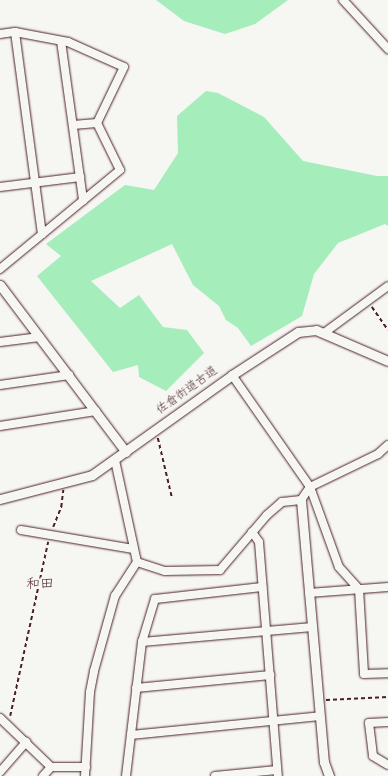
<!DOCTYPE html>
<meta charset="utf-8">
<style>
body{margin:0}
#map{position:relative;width:388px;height:776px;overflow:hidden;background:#f6f6f2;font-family:"Gochi Hand","Klee One",sans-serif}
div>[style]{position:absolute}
.green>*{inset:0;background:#a5edbb}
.path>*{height:1.5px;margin-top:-0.75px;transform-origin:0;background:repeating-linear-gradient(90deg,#4a1f2b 0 4px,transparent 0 7px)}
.roads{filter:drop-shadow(0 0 1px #4a1f2b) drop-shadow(0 0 1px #4a1f2b)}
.minor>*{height:8px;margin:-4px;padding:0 4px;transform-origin:4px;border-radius:4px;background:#f6f6f2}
.tertiary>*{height:9px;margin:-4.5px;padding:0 4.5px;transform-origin:4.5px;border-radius:4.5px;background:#f6f6f2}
span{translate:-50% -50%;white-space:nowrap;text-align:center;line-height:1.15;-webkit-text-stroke:4px #f6f6f2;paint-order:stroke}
.street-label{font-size:12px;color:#4a1f2b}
.quarter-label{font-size:14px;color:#4a1f2b}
</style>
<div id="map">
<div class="green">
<i style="clip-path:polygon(156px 0,288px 0,255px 24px,225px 34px,184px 21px)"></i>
<i style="clip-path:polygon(206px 91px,218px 93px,264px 117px,303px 161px,377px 176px,388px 176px,388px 226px,385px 224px,338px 243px,314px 274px,302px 316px,251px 346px,238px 328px,226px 320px,219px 306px,193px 285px,172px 244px,91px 281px,120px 308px,139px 295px,163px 327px,187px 330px,204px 353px,166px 391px,139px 377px,138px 365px,113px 372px,37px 276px,61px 256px,46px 244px,125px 185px,154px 190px,178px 153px,177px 116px)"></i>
</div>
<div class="path">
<i style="left:372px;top:307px;width:28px;rotate:55deg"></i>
<i style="left:158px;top:438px;width:61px;rotate:76.7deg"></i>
<i style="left:53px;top:527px;width:22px;rotate:-68deg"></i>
<i style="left:61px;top:507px;width:17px;rotate:-83deg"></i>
<i style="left:326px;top:700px;width:62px;rotate:-2.8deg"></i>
<i style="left:10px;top:716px;width:178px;rotate:-77.7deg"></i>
</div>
<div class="roads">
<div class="minor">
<i style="left:343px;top:0;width:67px;rotate:47.4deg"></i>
<i style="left:15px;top:32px;width:204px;rotate:82.4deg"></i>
<i style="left:0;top:34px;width:15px;rotate:-8deg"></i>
<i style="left:15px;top:32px;width:54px;rotate:10.7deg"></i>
<i style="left:68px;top:42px;width:61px;rotate:24.1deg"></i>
<i style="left:124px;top:67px;width:62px;rotate:115.7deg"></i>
<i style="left:97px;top:123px;width:52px;rotate:63.9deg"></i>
<i style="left:120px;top:170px;width:156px;rotate:140.5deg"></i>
<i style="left:61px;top:41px;width:161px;rotate:82.1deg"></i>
<i style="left:73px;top:125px;width:24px;rotate:-5deg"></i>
<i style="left:0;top:187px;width:81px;rotate:-7.1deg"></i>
<i style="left:324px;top:333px;width:79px;rotate:-36.3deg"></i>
<i style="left:0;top:342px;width:40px;rotate:-7.1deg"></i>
<i style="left:232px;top:375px;width:136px;rotate:55.1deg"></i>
<i style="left:310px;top:487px;width:85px;rotate:70.1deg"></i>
<i style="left:339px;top:567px;width:30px;rotate:48deg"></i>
<i style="left:359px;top:589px;width:85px;rotate:86.6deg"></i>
<i style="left:364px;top:674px;width:24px;rotate:-2deg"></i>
<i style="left:0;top:385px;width:70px;rotate:-8.2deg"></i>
<i style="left:0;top:426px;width:97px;rotate:-8.9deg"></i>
<i style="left:21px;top:530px;width:114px;rotate:9.6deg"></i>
<i style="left:252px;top:532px;width:12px;rotate:55deg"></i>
<i style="left:259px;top:542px;width:235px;rotate:85.4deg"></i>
<i style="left:137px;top:562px;width:29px;rotate:18deg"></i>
<i style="left:165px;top:571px;width:55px;rotate:-1deg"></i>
<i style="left:220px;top:570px;width:72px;rotate:-49.5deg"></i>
<i style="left:267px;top:515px;width:20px;rotate:-41deg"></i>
<i style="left:282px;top:502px;width:19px;rotate:-6deg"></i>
<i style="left:301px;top:500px;width:16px;rotate:-55deg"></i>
<i style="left:310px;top:487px;width:76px;rotate:-25.9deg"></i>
<i style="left:378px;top:454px;width:13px;rotate:-42deg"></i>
<i style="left:309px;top:593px;width:79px;rotate:-4.3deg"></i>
<i style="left:142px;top:642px;width:171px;rotate:-5deg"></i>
<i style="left:136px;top:688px;width:135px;rotate:-5.5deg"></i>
<i style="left:0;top:718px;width:71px;rotate:43.9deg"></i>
<i style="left:51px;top:767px;width:35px"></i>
<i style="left:388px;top:722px;width:19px;rotate:177deg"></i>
<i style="left:369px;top:723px;width:33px;rotate:83deg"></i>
<i style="left:373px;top:756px;width:17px;rotate:31deg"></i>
<i style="left:131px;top:735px;width:190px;rotate:-5.7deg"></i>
<i style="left:0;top:772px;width:40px;rotate:-49deg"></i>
<i style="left:43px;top:776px;width:12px;rotate:-48deg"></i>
<i style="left:85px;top:776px;width:84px;rotate:-86.6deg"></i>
<i style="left:90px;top:692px;width:21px;rotate:-79deg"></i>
<i style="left:94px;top:671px;width:78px;rotate:-74.4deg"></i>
<i style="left:115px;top:596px;width:40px;rotate:-57.1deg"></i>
<i style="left:137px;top:562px;width:104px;rotate:-102.2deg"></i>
<i style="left:126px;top:776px;width:135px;rotate:-83.2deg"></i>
<i style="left:142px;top:642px;width:45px;rotate:-73.2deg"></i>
<i style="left:155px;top:599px;width:108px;rotate:-6.4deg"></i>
<i style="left:215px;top:776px;width:62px;rotate:-5.5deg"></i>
</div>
<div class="tertiary">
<i style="left:0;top:285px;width:209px;rotate:53deg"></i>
<i style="left:0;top:499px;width:95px;rotate:-14.6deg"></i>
<i style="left:92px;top:475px;width:172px;rotate:-35.5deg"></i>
<i style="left:232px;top:375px;width:79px;rotate:-33.1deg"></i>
<i style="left:298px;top:332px;width:18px;rotate:-6deg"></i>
<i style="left:316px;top:330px;width:78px;rotate:23.3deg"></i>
<i style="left:301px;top:500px;width:263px;rotate:85deg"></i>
<i style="left:324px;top:762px;width:15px;rotate:70deg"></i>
</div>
</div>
<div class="street-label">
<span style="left:188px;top:392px;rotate:-36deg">佐倉街道古道</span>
</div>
<div class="quarter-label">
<span style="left:40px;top:586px">和田</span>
</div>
</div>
